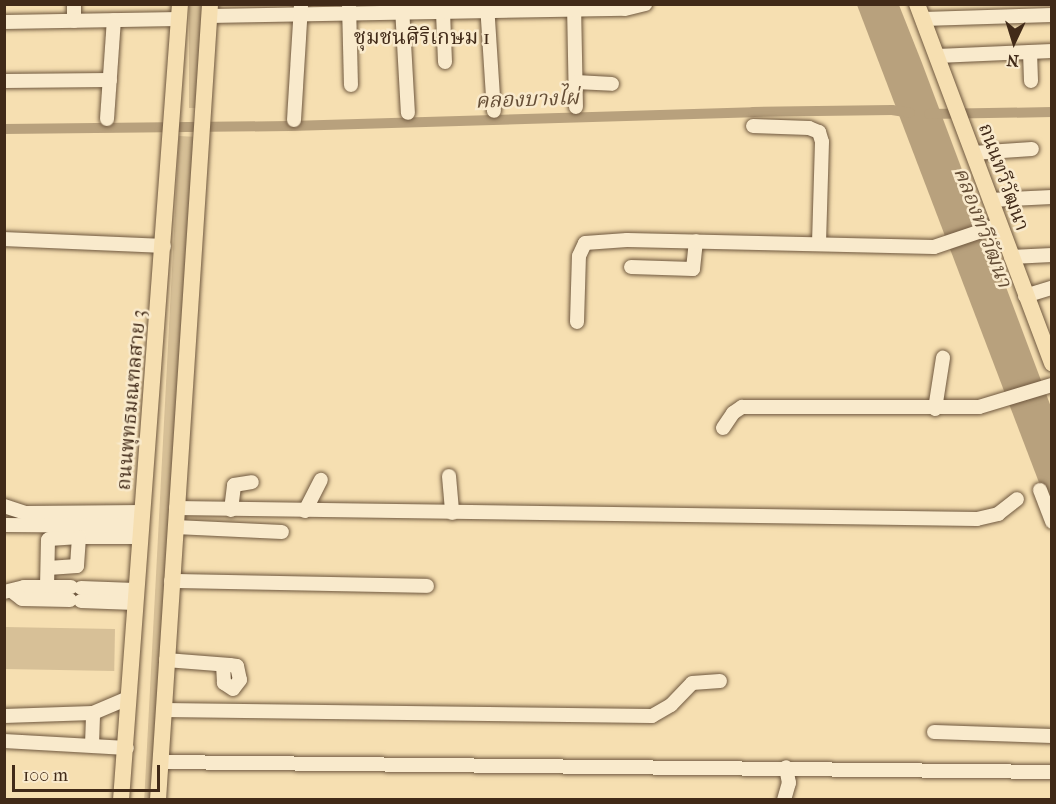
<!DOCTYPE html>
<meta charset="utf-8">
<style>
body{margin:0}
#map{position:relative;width:1056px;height:804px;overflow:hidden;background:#f6dfb1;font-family:"IM FELL French Canon","Noto Serif Thai",serif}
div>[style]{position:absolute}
.green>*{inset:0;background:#d7c097;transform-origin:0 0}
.water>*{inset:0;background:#b8a17d}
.canal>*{height:10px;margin:-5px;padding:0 5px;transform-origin:5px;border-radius:5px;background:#b8a17d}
.roads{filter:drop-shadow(0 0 2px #6e573e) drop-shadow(0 0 2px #6e573e)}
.minor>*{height:14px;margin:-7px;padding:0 7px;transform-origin:7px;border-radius:7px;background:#f9eacc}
.major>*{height:16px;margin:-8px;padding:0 8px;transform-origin:8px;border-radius:8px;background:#f6dfb1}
span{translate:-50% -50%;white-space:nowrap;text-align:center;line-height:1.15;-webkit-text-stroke:5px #f9eacc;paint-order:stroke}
.street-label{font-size:20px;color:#412a18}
.neighbourhood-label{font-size:21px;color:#412a18}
.water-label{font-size:21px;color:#654e36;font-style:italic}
.frame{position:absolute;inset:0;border:6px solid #412a18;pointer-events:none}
.north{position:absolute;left:984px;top:12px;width:60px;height:60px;-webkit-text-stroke:4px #f9eacc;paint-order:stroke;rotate:184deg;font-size:16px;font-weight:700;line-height:24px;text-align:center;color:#412a18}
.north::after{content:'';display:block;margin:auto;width:21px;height:27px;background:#412a18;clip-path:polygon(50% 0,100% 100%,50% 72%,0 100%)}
.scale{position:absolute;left:12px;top:765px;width:148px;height:27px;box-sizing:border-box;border:3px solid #412a18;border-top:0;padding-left:8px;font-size:18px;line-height:21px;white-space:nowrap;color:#412a18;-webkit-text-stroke:4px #f9eacc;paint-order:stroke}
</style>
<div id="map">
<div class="green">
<i style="left:189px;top:5px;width:16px;height:103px"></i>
<i style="left:179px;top:136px;width:19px;height:666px;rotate:3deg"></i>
<i style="left:5px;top:627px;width:110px;height:42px;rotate:1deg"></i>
</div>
<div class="water">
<i style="clip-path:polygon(857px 5px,899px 5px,922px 63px,1051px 407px,1051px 514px)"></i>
</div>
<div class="canal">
<i style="left:929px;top:114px;width:123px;rotate:-0.9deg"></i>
<i style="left:4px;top:129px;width:286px;rotate:-0.6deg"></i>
<i style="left:290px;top:126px;width:463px;rotate:-1.7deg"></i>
<i style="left:753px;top:112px;width:139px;rotate:-0.8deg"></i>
<i style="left:892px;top:110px;width:18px;rotate:9deg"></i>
</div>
<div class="roads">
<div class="minor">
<i style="left:349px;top:4px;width:81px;rotate:88.6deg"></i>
<i style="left:487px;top:4px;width:107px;rotate:86.3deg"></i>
<i style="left:574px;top:4px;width:103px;rotate:88.9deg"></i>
<i style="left:402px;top:7px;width:106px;rotate:86.8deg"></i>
<i style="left:443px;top:12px;width:50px;rotate:87.7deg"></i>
<i style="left:209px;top:16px;width:416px;rotate:-1deg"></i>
<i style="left:625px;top:9px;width:21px;rotate:-14deg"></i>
<i style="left:923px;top:19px;width:129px;rotate:-1.8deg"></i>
<i style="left:74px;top:21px;width:17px;rotate:-90deg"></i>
<i style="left:4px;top:22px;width:175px;rotate:-1deg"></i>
<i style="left:1030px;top:52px;width:29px;rotate:88deg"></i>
<i style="left:937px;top:56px;width:115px;rotate:-2.5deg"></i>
<i style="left:4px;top:81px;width:106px;rotate:-0.5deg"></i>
<i style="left:576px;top:82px;width:36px;rotate:3deg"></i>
<i style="left:107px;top:119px;width:99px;rotate:-86deg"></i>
<i style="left:294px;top:120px;width:116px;rotate:-86.5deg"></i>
<i style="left:753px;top:126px;width:56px;rotate:2deg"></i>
<i style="left:809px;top:128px;width:11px;rotate:22deg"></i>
<i style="left:819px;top:132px;width:10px;rotate:73deg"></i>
<i style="left:822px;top:142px;width:101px;rotate:91.7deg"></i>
<i style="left:973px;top:153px;width:59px;rotate:-3.9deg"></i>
<i style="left:990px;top:200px;width:62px;rotate:-2.8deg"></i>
<i style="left:4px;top:239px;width:160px;rotate:2.5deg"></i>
<i style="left:1011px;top:257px;width:41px;rotate:-2.8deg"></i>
<i style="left:631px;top:267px;width:62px;rotate:1.8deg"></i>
<i style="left:693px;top:269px;width:28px;rotate:-84deg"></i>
<i style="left:1025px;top:296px;width:28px;rotate:-17deg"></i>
<i style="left:577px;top:322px;width:66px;rotate:-88.3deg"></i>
<i style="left:579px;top:256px;width:14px;rotate:-65deg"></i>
<i style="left:585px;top:243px;width:42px;rotate:-4.1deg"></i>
<i style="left:627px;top:240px;width:307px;rotate:1.3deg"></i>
<i style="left:934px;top:247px;width:69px;rotate:-18.7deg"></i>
<i style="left:935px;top:409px;width:52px;rotate:-81.1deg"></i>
<i style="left:723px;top:428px;width:18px;rotate:-56deg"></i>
<i style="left:733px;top:413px;width:11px;rotate:-34deg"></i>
<i style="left:742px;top:407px;width:237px"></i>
<i style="left:979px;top:407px;width:76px;rotate:-16.8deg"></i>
<i style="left:449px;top:476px;width:37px;rotate:85deg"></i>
<i style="left:1040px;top:490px;width:34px;rotate:69deg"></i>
<i style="left:4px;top:506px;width:23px;rotate:18deg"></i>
<i style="left:26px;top:513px;width:117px;rotate:-0.5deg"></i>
<i style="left:176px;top:508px;width:801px;rotate:0.79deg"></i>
<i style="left:977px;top:519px;width:22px;rotate:-13deg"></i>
<i style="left:998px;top:514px;width:24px;rotate:-38deg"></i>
<i style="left:231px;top:510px;width:25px;rotate:-83deg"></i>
<i style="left:234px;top:485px;width:18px;rotate:-9deg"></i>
<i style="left:305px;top:511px;width:35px;rotate:-63deg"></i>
<i style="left:4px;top:525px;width:138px;rotate:0.4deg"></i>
<i style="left:175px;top:527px;width:107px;rotate:2.7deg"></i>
<i style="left:79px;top:537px;width:62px"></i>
<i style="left:171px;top:581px;width:256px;rotate:1.1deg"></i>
<i style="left:47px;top:587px;width:47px;rotate:-88.8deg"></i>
<i style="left:48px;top:540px;width:1px;rotate:-45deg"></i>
<i style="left:49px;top:539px;width:30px;rotate:-4deg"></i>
<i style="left:79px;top:537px;width:29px;rotate:94deg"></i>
<i style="left:77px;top:566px;width:29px;rotate:176deg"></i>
<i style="left:81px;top:588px;width:54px;rotate:2.1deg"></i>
<i style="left:4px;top:592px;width:21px;rotate:-14deg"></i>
<i style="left:24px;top:587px;width:47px"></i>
<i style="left:13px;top:592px;width:11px;rotate:38deg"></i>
<i style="left:22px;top:599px;width:48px;rotate:1.2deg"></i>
<i style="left:81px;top:601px;width:54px;rotate:2.1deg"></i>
<i style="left:166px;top:660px;width:64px;rotate:4.5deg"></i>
<i style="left:230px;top:665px;width:7px;rotate:8deg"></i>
<i style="left:237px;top:666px;width:14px;rotate:78deg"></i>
<i style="left:240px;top:680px;width:11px;rotate:128deg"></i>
<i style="left:233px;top:689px;width:11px;rotate:-146deg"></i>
<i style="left:224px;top:683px;width:18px;rotate:-93deg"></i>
<i style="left:163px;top:710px;width:489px;rotate:0.7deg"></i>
<i style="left:652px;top:716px;width:22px;rotate:-30deg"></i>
<i style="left:671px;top:705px;width:30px;rotate:-46deg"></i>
<i style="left:692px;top:683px;width:28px;rotate:-4deg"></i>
<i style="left:4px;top:716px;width:89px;rotate:-1.9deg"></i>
<i style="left:93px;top:713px;width:39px;rotate:-23deg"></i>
<i style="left:934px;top:732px;width:118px;rotate:1.9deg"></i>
<i style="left:4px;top:741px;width:123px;rotate:3.3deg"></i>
<i style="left:92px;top:745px;width:32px;rotate:-88deg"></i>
<i style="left:160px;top:762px;width:892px;rotate:0.64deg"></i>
<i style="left:784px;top:800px;width:18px;rotate:-74deg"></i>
<i style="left:789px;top:783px;width:16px;rotate:-101deg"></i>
</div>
<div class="major">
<i style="left:917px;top:4px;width:384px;rotate:69.4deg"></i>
<i style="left:121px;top:800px;width:798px;rotate:-85.76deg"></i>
<i style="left:158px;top:800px;width:798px;rotate:-86.26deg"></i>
</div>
</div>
<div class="street-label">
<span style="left:1004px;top:177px;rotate:70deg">ถนนทวีวัฒนา</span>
<span style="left:131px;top:400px;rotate:-85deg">ถนนพุทธมณฑลสาย 3</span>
</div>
<div class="neighbourhood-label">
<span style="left:422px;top:37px">ชุมชนศิริเกษม 1</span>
</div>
<div class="water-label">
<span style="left:527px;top:99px;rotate:-2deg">คลองบางไผ่</span>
<span style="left:983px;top:227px;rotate:69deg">คลองทวีวัฒนา</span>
</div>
<div class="frame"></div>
<div class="north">N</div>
<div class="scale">100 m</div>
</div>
